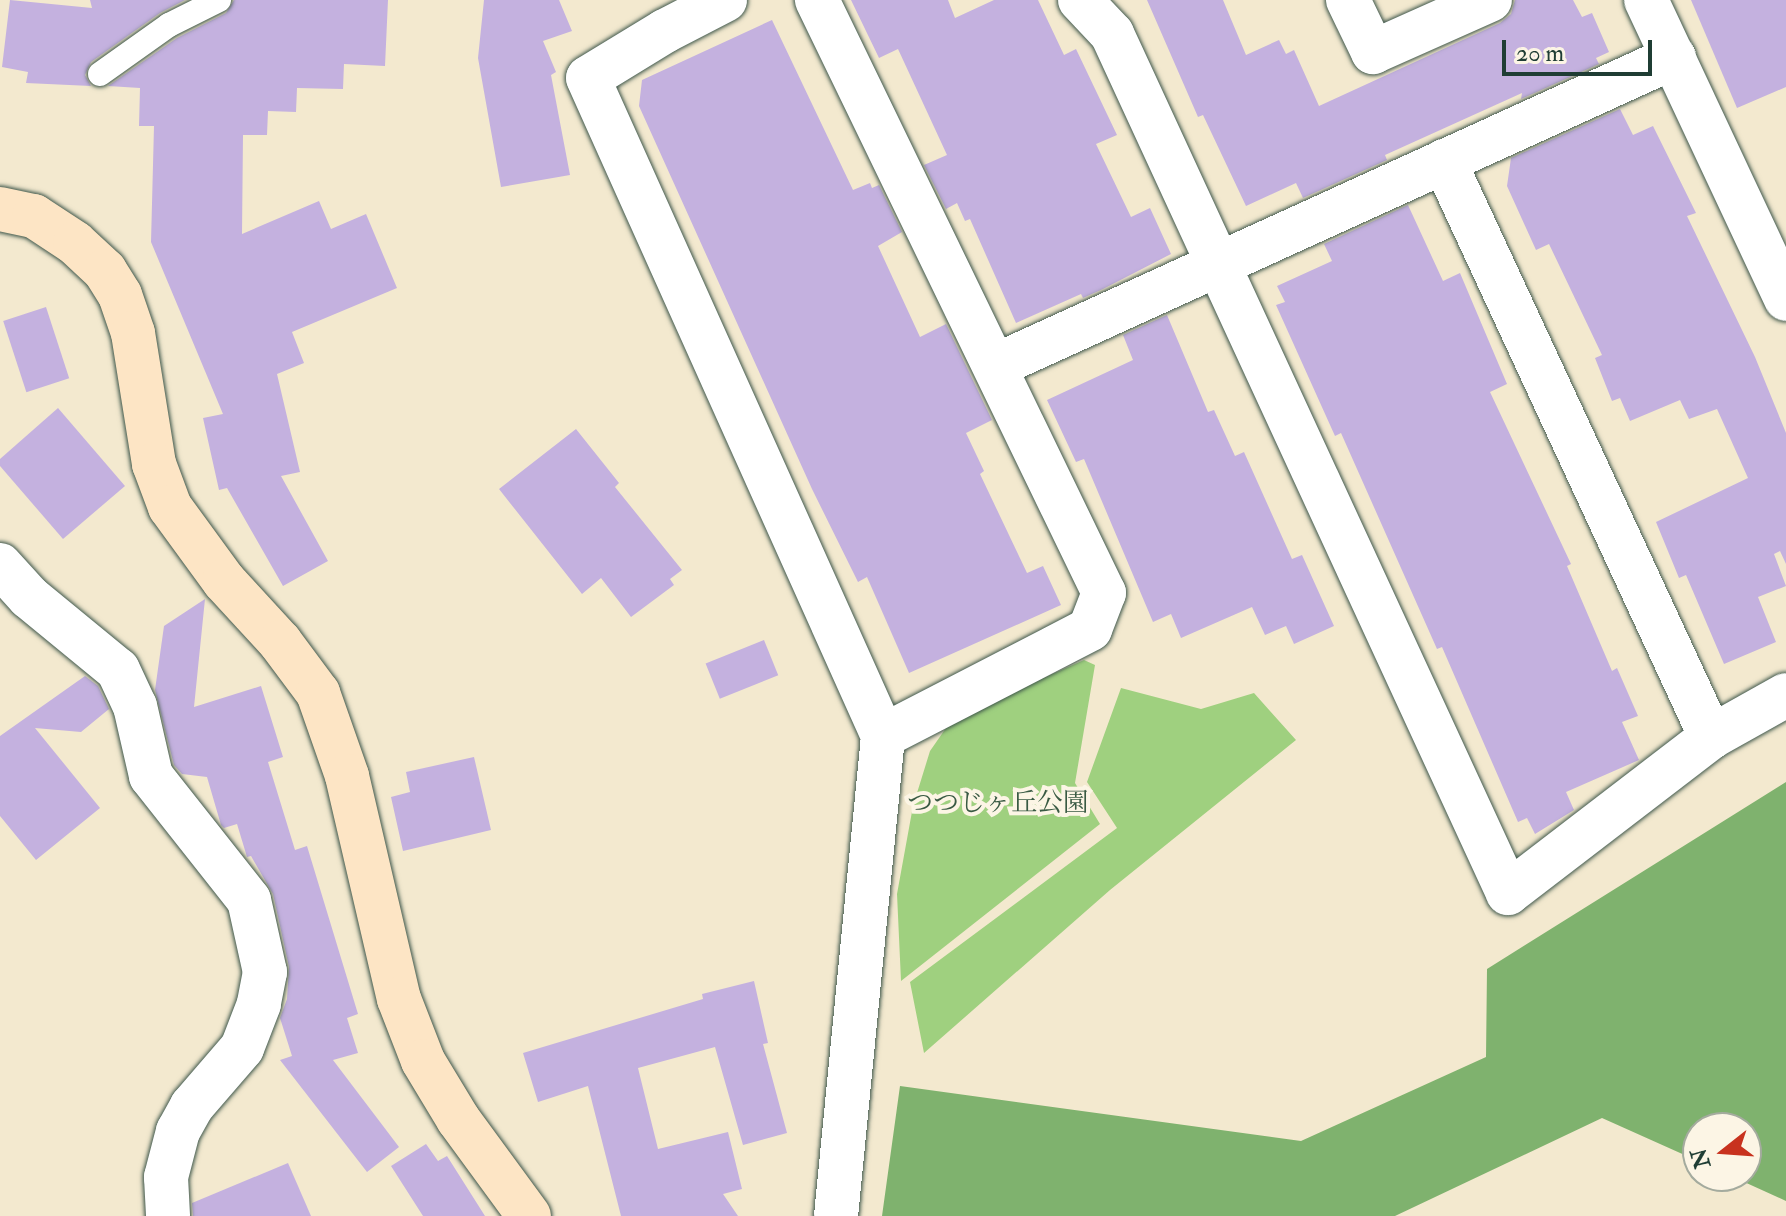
<!DOCTYPE html>
<meta charset="utf-8">
<style>
body{margin:0}
#map{position:relative;width:1786px;height:1216px;overflow:hidden;background:#f3e9cf;font-family:"IM FELL Double Pica","Noto Serif JP",serif}
div>[style]{position:absolute}
.green>*{inset:0;background:#9fd07f}
.forest>*{inset:0;background:#7fb26e}
.building>*{inset:0;background:#c4b1df;transform-origin:0 0}
.roads{filter:drop-shadow(0 0 2px #3f574b) drop-shadow(0 0 2px #3f574b)}
.lane>*{height:24px;margin:-12px;padding:0 12px;transform-origin:12px;border-radius:12px;background:#fff}
.street>*{height:44px;margin:-22px;padding:0 22px;transform-origin:22px;border-radius:22px;background:#fff}
.secondary>*{height:44px;margin:-22px;padding:0 22px;transform-origin:22px;border-radius:22px;background:#fde5c5}
span{translate:-50% -50%;white-space:nowrap;text-align:center;line-height:1.15;-webkit-text-stroke:8px #fcf5e5;paint-order:stroke}
.park-label{font-size:26px;color:#395a43}
.north{position:absolute;left:1682px;top:1112px;width:80px;height:80px;box-sizing:border-box;background:#fcf5e5;border:2px solid #a4ab9e;border-radius:50%;rotate:253deg;font-size:22px;font-weight:700;line-height:32px;text-align:center;color:#1f3d34}
.north::after{content:'';display:block;margin:auto;width:28px;height:36px;background:#c8321e;clip-path:polygon(50% 0,100% 100%,50% 72%,0 100%)}
.scale{position:absolute;left:1502px;top:40px;width:150px;height:36px;box-sizing:border-box;border:4px solid #1f3d34;border-top:0;padding-left:10px;font-size:24px;line-height:28px;white-space:nowrap;color:#1f3d34;-webkit-text-stroke:6px #fcf5e5;paint-order:stroke}
</style>
<div id="map">
<div class="green">
<i style="clip-path:polygon(1084px 660px,1095px 665px,1075px 783px,1100px 824px,901px 981px,897px 894px,913px 806px,930px 751px,946px 728px,975px 708px)"></i>
<i style="clip-path:polygon(1121px 688px,1201px 709px,1254px 693px,1296px 740px,1110px 890px,924px 1053px,910px 982px,1117px 828px,1087px 782px)"></i>
</div>
<div class="forest">
<i style="clip-path:polygon(1786px 782px,1786px 1201px,1731px 1176px,1746px 1176px,1746px 1128px,1698px 1128px,1698px 1161px,1602px 1118px,1395px 1216px,882px 1216px,900px 1086px,1301px 1141px,1486px 1057px,1487px 969px)"></i>
</div>
<div class="building">
<i style="clip-path:polygon(10px 0,92px 8px,90px 0,185px 0,160px 13px,91px 62px,85px 75px,91px 86px,26px 83px,28px 72px,2px 67px)"></i>
<i style="clip-path:polygon(234px 0,388px 0,385px 66px,344px 64px,343px 89px,297px 88px,296px 112px,268px 111px,267px 135px,243px 135px,242px 234px,319px 201px,331px 229px,366px 214px,397px 288px,292px 332px,304px 363px,277px 374px,300px 472px,281px 476px,328px 561px,283px 586px,227px 488px,219px 490px,203px 418px,223px 414px,151px 242px,154px 126px,139px 126px,140px 88px,108px 86px,177px 38px,226px 13px)"></i>
<i style="clip-path:polygon(484px 0,559px 0,572px 31px,543px 41px,556px 72px,551px 75px,570px 175px,501px 187px,478px 58px)"></i>
<i style="clip-path:polygon(851px 0,948px 0,955px 18px,994px 0,1038px 0,1064px 55px,1076px 49px,1117px 135px,1096px 144px,1131px 217px,1150px 208px,1171px 254px,1103px 289px,1083px 298px,1081px 294px,1016px 323px,970px 219px,965px 221px,957px 203px,946px 209px,924px 165px,947px 155px,898px 49px,879px 58px)"></i>
<i style="clip-path:polygon(1147px 0,1223px 0,1246px 55px,1279px 40px,1286px 54px,1294px 50px,1319px 106px,1500px 23px,1511px 14px,1515px 0,1573px 0,1582px 17px,1592px 13px,1609px 52px,1596px 58px,1599px 64px,1521px 99px,1522px 93px,1385px 155px,1387px 160px,1303px 198px,1296px 183px,1246px 206px,1203px 115px,1198px 117px)"></i>
<i style="clip-path:polygon(1691px 0,1786px 0,1786px 87px,1737px 108px)"></i>
<i style="clip-path:polygon(772px 20px,853px 190px,870px 183px,872px 188px,879px 185px,902px 232px,878px 246px,920px 337px,946px 324px,992px 420px,966px 433px,984px 471px,980px 474px,1027px 573px,1043px 566px,1061px 605px,909px 673px,867px 577px,858px 582px,812px 489px,639px 106px,642px 80px)"></i>
<i style="clip-path:polygon(1620px 109px,1633px 135px,1653px 126px,1696px 213px,1687px 216px,1755px 357px,1786px 433px,1786px 564px,1780px 551px,1774px 554px,1786px 586px,1758px 597px,1776px 642px,1724px 664px,1686px 575px,1679px 578px,1656px 522px,1748px 478px,1717px 409px,1689px 419px,1680px 400px,1630px 421px,1620px 398px,1612px 401px,1595px 358px,1602px 355px,1549px 244px,1536px 250px,1507px 186px,1511px 158px)"></i>
<i style="clip-path:polygon(1408px 205px,1443px 281px,1460px 273px,1507px 384px,1490px 392px,1571px 564px,1567px 566px,1612px 671px,1617px 668px,1638px 716px,1622px 722px,1639px 760px,1566px 792px,1574px 810px,1535px 834px,1527px 818px,1518px 822px,1442px 647px,1437px 649px,1341px 433px,1335px 436px,1276px 305px,1285px 302px,1277px 286px,1332px 261px,1324px 244px)"></i>
<i style="left:46px;top:307px;width:75px;height:45px;rotate:72deg"></i>
<i style="clip-path:polygon(1167px 315px,1208px 412px,1214px 410px,1235px 456px,1244px 452px,1292px 559px,1302px 555px,1334px 626px,1294px 644px,1286px 626px,1265px 635px,1252px 607px,1181px 638px,1171px 614px,1153px 622px,1084px 459px,1076px 462px,1047px 400px,1133px 360px,1123px 335px)"></i>
<i style="clip-path:polygon(58px 408px,125px 486px,63px 539px,0 466px,0 459px)"></i>
<i style="clip-path:polygon(576px 429px,619px 483px,615px 487px,682px 570px,670px 579px,674px 585px,631px 617px,601px 578px,582px 594px,499px 489px)"></i>
<i style="clip-path:polygon(205px 599px,194px 707px,261px 686px,283px 757px,268px 762px,295px 850px,307px 846px,358px 1014px,347px 1018px,358px 1053px,333px 1060px,399px 1147px,367px 1172px,280px 1060px,292px 1056px,280px 1018px,287px 999px,289px 967px,273px 894px,251px 856px,247px 857px,237px 824px,224px 828px,221px 825px,207px 777px,182px 774px,174px 765px,155px 690px,164px 626px)"></i>
<i style="left:764px;top:640px;width:38px;height:63px;rotate:68deg"></i>
<i style="clip-path:polygon(85px 676px,98px 686px,109px 709px,81px 732px,35px 728px,100px 808px,36px 860px,0 816px,0 736px)"></i>
<i style="clip-path:polygon(474px 757px,491px 830px,403px 851px,391px 797px,410px 792px,406px 772px)"></i>
<i style="clip-path:polygon(754px 981px,768px 1043px,763px 1044px,787px 1133px,743px 1145px,715px 1047px,638px 1068px,658px 1149px,728px 1132px,742px 1189px,723px 1194px,738px 1216px,621px 1216px,588px 1086px,538px 1102px,523px 1053px,703px 999px,702px 994px)"></i>
<i style="clip-path:polygon(426px 1144px,438px 1161px,447px 1156px,485px 1216px,423px 1216px,391px 1166px)"></i>
<i style="clip-path:polygon(288px 1163px,311px 1216px,193px 1216px,192px 1203px)"></i>
</div>
<div class="roads">
<div class="lane">
<i style="left:100px;top:74px;width:85px;rotate:-35.4deg"></i>
<i style="left:169px;top:25px;width:56px;rotate:-26.6deg"></i>
</div>
<div class="street">
<i style="left:725px;top:0;width:68px;rotate:152.7deg"></i>
<i style="left:665px;top:31px;width:90px;rotate:148.6deg"></i>
<i style="left:588px;top:78px;width:721px;rotate:65.85deg"></i>
<i style="left:883px;top:736px;width:233px;rotate:-27.3deg"></i>
<i style="left:1090px;top:629px;width:39px;rotate:-69deg"></i>
<i style="left:1104px;top:593px;width:659px;rotate:-115.83deg"></i>
<i style="left:1080px;top:0;width:47px;rotate:46.7deg"></i>
<i style="left:1112px;top:34px;width:946px;rotate:65.25deg"></i>
<i style="left:1508px;top:893px;width:256px;rotate:-37.5deg"></i>
<i style="left:1711px;top:737px;width:86px;rotate:-29.2deg"></i>
<i style="left:1348px;top:0;width:58px;rotate:64.3deg"></i>
<i style="left:1373px;top:52px;width:128px;rotate:-24deg"></i>
<i style="left:1646px;top:0;width:330px;rotate:64.9deg"></i>
<i style="left:1444px;top:161px;width:635px;rotate:65.13deg"></i>
<i style="left:995px;top:366px;width:746px;rotate:-24.47deg"></i>
<i style="left:0;top:565px;width:43px;rotate:47.8deg"></i>
<i style="left:29px;top:597px;width:115px;rotate:39.4deg"></i>
<i style="left:118px;top:670px;width:40px;rotate:65deg"></i>
<i style="left:135px;top:706px;width:72px;rotate:77.1deg"></i>
<i style="left:151px;top:776px;width:158px;rotate:51.7deg"></i>
<i style="left:249px;top:900px;width:74px;rotate:77.5deg"></i>
<i style="left:265px;top:972px;width:33px;rotate:101deg"></i>
<i style="left:259px;top:1004px;width:47px;rotate:111.1deg"></i>
<i style="left:242px;top:1048px;width:77px;rotate:130.8deg"></i>
<i style="left:192px;top:1106px;width:29px;rotate:119deg"></i>
<i style="left:178px;top:1131px;width:48px;rotate:104.6deg"></i>
<i style="left:166px;top:1177px;width:39px;rotate:87deg"></i>
<i style="left:836px;top:1216px;width:482px;rotate:-84.4deg"></i>
</div>
<div class="secondary">
<i style="left:0;top:209px;width:35px;rotate:12deg"></i>
<i style="left:34px;top:216px;width:49px;rotate:33.4deg"></i>
<i style="left:75px;top:243px;width:41px;rotate:43deg"></i>
<i style="left:105px;top:271px;width:28px;rotate:58deg"></i>
<i style="left:120px;top:295px;width:40px;rotate:71.1deg"></i>
<i style="left:133px;top:333px;width:133px;rotate:80.9deg"></i>
<i style="left:154px;top:464px;width:46px;rotate:69.6deg"></i>
<i style="left:170px;top:507px;width:92px;rotate:53.9deg"></i>
<i style="left:224px;top:581px;width:83px;rotate:47.4deg"></i>
<i style="left:280px;top:642px;width:64px;rotate:53.3deg"></i>
<i style="left:318px;top:693px;width:88px;rotate:70.7deg"></i>
<i style="left:347px;top:776px;width:229px;rotate:76.9deg"></i>
<i style="left:399px;top:999px;width:66px;rotate:68.8deg"></i>
<i style="left:423px;top:1061px;width:68px;rotate:58.9deg"></i>
<i style="left:458px;top:1119px;width:120px;rotate:53.8deg"></i>
</div>
</div>
<div class="park-label">
<span style="left:998px;top:804px">つつじヶ丘公園</span>
</div>
<div class="north">N</div>
<div class="scale">20 m</div>
</div>
